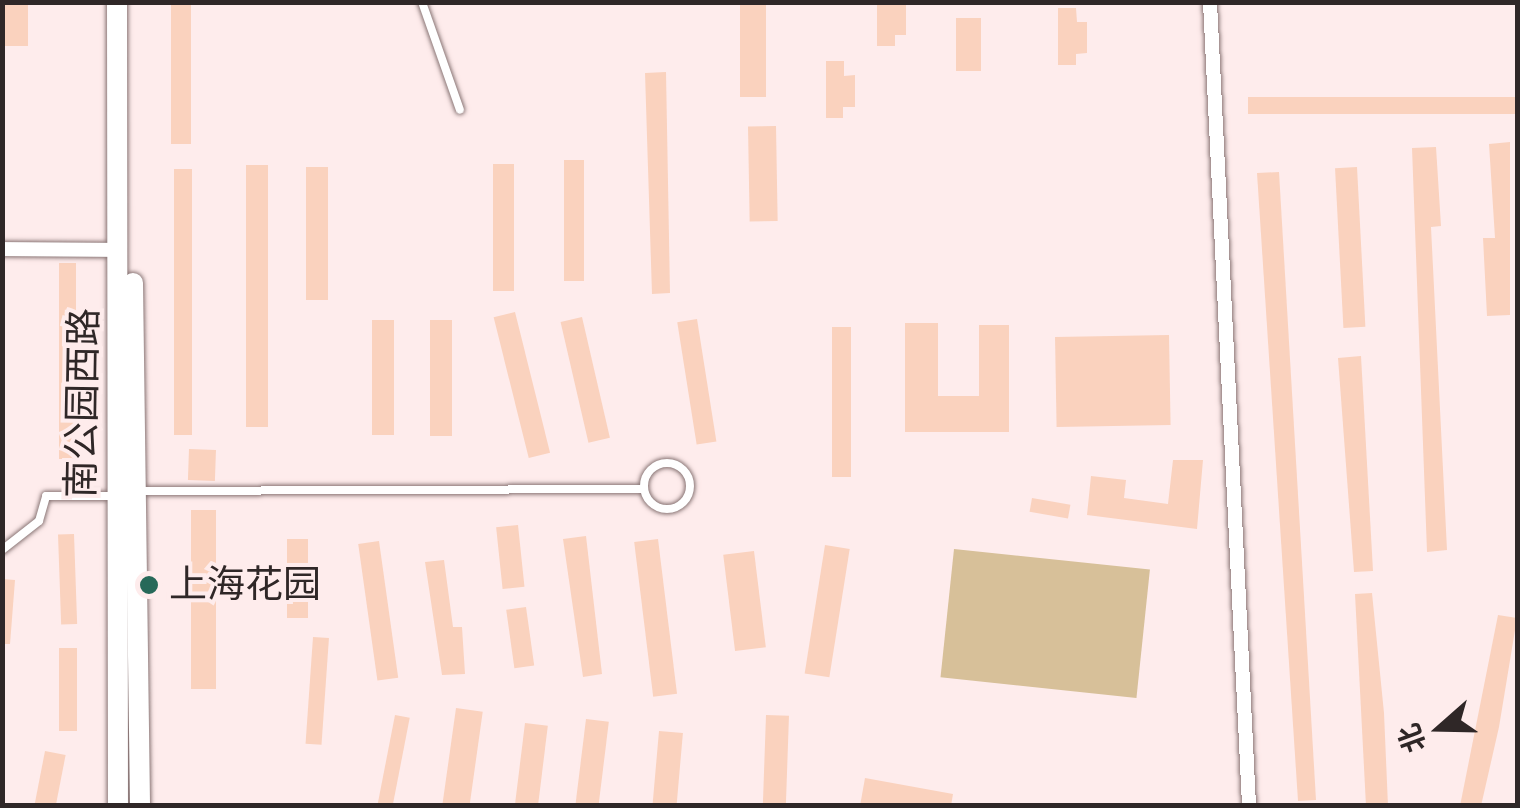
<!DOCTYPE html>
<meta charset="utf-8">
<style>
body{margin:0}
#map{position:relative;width:1520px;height:808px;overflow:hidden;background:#feecec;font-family:Figtree,"Noto Sans SC",sans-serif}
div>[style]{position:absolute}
.green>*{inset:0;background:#d7c099;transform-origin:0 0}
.building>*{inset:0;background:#fad2be;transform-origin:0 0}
.roads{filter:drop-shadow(0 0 2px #8a7676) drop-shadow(0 0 2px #8a7676)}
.lane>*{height:8px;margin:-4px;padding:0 4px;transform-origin:4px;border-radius:4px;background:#fff}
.lane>.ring{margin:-4px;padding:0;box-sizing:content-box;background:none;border:8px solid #fff;border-radius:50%}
.street>*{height:14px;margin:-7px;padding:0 7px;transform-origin:7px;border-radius:7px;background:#fff}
.secondary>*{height:20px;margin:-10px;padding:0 10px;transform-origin:10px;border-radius:10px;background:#fff}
.dots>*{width:28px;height:28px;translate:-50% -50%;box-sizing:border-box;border:5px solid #feecec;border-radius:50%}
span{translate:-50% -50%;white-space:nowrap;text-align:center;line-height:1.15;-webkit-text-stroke:8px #feecec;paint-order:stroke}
.street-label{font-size:38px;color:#2f2727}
.poi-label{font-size:38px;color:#2f2727}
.left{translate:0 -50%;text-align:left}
.frame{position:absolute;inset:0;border:5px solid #2f2727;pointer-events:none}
.north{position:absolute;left:1390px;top:678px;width:100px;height:100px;-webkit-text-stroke:8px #feecec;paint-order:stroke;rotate:250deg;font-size:28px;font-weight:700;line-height:40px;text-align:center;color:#2f2727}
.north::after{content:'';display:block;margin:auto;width:35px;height:45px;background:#2f2727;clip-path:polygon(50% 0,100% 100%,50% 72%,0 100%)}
</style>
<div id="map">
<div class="green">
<i style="left:954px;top:549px;width:197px;height:129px;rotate:6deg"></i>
</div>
<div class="building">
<i style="left:3px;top:2px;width:25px;height:44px"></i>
<i style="left:171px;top:2px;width:20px;height:142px"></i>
<i style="left:740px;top:2px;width:26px;height:95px"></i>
<i style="clip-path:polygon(877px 2px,906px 4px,906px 35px,895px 35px,895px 46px,877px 46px)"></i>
<i style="clip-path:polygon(1058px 8px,1076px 8px,1077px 22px,1087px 22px,1087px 53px,1076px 54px,1076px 65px,1058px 65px)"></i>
<i style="left:956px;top:18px;width:25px;height:53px"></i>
<i style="clip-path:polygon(826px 61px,844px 61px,844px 76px,855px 75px,855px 107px,843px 107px,843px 118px,826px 118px)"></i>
<i style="clip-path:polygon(666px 72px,670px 293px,652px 294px,645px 73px)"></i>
<i style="left:1518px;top:97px;width:17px;height:270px;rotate:90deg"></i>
<i style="left:776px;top:126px;width:95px;height:28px;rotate:89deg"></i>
<i style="clip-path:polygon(1510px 142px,1510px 315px,1487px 316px,1483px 238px,1495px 238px,1489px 144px)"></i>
<i style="clip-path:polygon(1436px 147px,1441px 226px,1431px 227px,1447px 550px,1427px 552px,1412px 148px)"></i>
<i style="left:564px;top:160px;width:20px;height:121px"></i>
<i style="left:493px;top:164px;width:21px;height:127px"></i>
<i style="left:246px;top:165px;width:22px;height:262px"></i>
<i style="left:306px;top:167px;width:22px;height:133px"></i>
<i style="left:1357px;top:167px;width:160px;height:22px;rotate:87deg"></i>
<i style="left:174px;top:169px;width:18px;height:266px"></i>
<i style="clip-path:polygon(1279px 172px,1316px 800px,1298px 801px,1257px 173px)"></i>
<i style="left:59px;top:263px;width:17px;height:196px"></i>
<i style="left:515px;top:312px;width:145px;height:22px;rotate:76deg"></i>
<i style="left:582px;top:317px;width:124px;height:22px;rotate:77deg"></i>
<i style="left:697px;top:319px;width:124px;height:20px;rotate:81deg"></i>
<i style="left:372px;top:320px;width:22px;height:115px"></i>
<i style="left:430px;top:320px;width:22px;height:116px"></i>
<i style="clip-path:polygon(905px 323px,938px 323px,938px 396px,979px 396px,979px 325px,1009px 325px,1009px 432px,905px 432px)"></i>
<i style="left:832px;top:327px;width:19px;height:150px"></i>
<i style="left:1169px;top:335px;width:90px;height:114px;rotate:89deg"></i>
<i style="clip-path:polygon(1361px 356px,1373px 571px,1354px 572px,1338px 358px)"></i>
<i style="left:189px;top:449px;width:27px;height:31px;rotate:2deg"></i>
<i style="clip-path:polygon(1173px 460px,1203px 460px,1197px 529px,1087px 515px,1091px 476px,1126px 480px,1124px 498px,1168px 504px)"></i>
<i style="left:1032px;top:498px;width:39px;height:14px;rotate:10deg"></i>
<i style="left:191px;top:510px;width:25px;height:179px"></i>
<i style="left:518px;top:525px;width:62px;height:22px;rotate:84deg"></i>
<i style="left:74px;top:534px;width:90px;height:16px;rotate:88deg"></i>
<i style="clip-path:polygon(586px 536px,602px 674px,583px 677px,563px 539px)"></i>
<i style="left:287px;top:539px;width:21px;height:79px"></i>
<i style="left:658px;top:539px;width:156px;height:24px;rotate:83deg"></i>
<i style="left:379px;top:541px;width:138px;height:21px;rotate:82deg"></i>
<i style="left:825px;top:545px;width:25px;height:130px;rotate:9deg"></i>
<i style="left:754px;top:551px;width:97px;height:31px;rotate:83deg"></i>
<i style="clip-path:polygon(444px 560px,453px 627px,462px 627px,465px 674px,442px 675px,425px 562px)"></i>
<i style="clip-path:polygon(2px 579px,15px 580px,10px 644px,2px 644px)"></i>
<i style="clip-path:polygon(1372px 593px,1384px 713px,1388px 806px,1366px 806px,1355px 594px)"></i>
<i style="left:526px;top:607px;width:59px;height:20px;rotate:82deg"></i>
<i style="clip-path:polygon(1498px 615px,1517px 618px,1499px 727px,1481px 806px,1460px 806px)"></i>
<i style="left:313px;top:637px;width:16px;height:107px;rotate:4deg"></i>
<i style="left:59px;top:648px;width:18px;height:83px"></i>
<i style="left:456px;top:708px;width:27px;height:99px;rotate:8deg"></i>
<i style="left:395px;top:715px;width:15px;height:92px;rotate:11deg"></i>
<i style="left:766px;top:715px;width:23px;height:91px;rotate:2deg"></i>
<i style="left:586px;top:719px;width:23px;height:88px;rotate:7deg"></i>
<i style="left:525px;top:723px;width:23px;height:84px;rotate:7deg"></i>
<i style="left:659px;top:731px;width:24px;height:75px;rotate:5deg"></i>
<i style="left:45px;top:751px;width:21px;height:56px;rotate:11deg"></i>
<i style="clip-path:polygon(865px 778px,953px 794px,951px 806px,860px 806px)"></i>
</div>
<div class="roads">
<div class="lane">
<i style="left:422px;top:2px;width:114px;rotate:70.6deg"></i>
<i class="ring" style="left:644px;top:463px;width:38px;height:38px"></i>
<i style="left:137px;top:491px;width:506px;rotate:-0.23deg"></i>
<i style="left:2px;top:550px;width:47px;rotate:-38.1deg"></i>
<i style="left:39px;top:521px;width:26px;rotate:-74deg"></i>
<i style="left:46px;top:496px;width:69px"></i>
</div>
<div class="street">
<i style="left:1210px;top:2px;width:805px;rotate:87.22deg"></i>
<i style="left:2px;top:249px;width:118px;rotate:0.5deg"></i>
</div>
<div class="secondary">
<i style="left:117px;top:2px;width:804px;rotate:89.93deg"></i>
<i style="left:133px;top:283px;width:523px;rotate:89.23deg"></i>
</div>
</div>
<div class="dots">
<i style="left:149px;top:585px;background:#276959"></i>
</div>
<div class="street-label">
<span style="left:83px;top:403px;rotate:-89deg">南公园西路</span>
</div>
<div class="poi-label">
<span class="left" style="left:169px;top:585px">上海花园</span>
</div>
<div class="frame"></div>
<div class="north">北</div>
</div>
